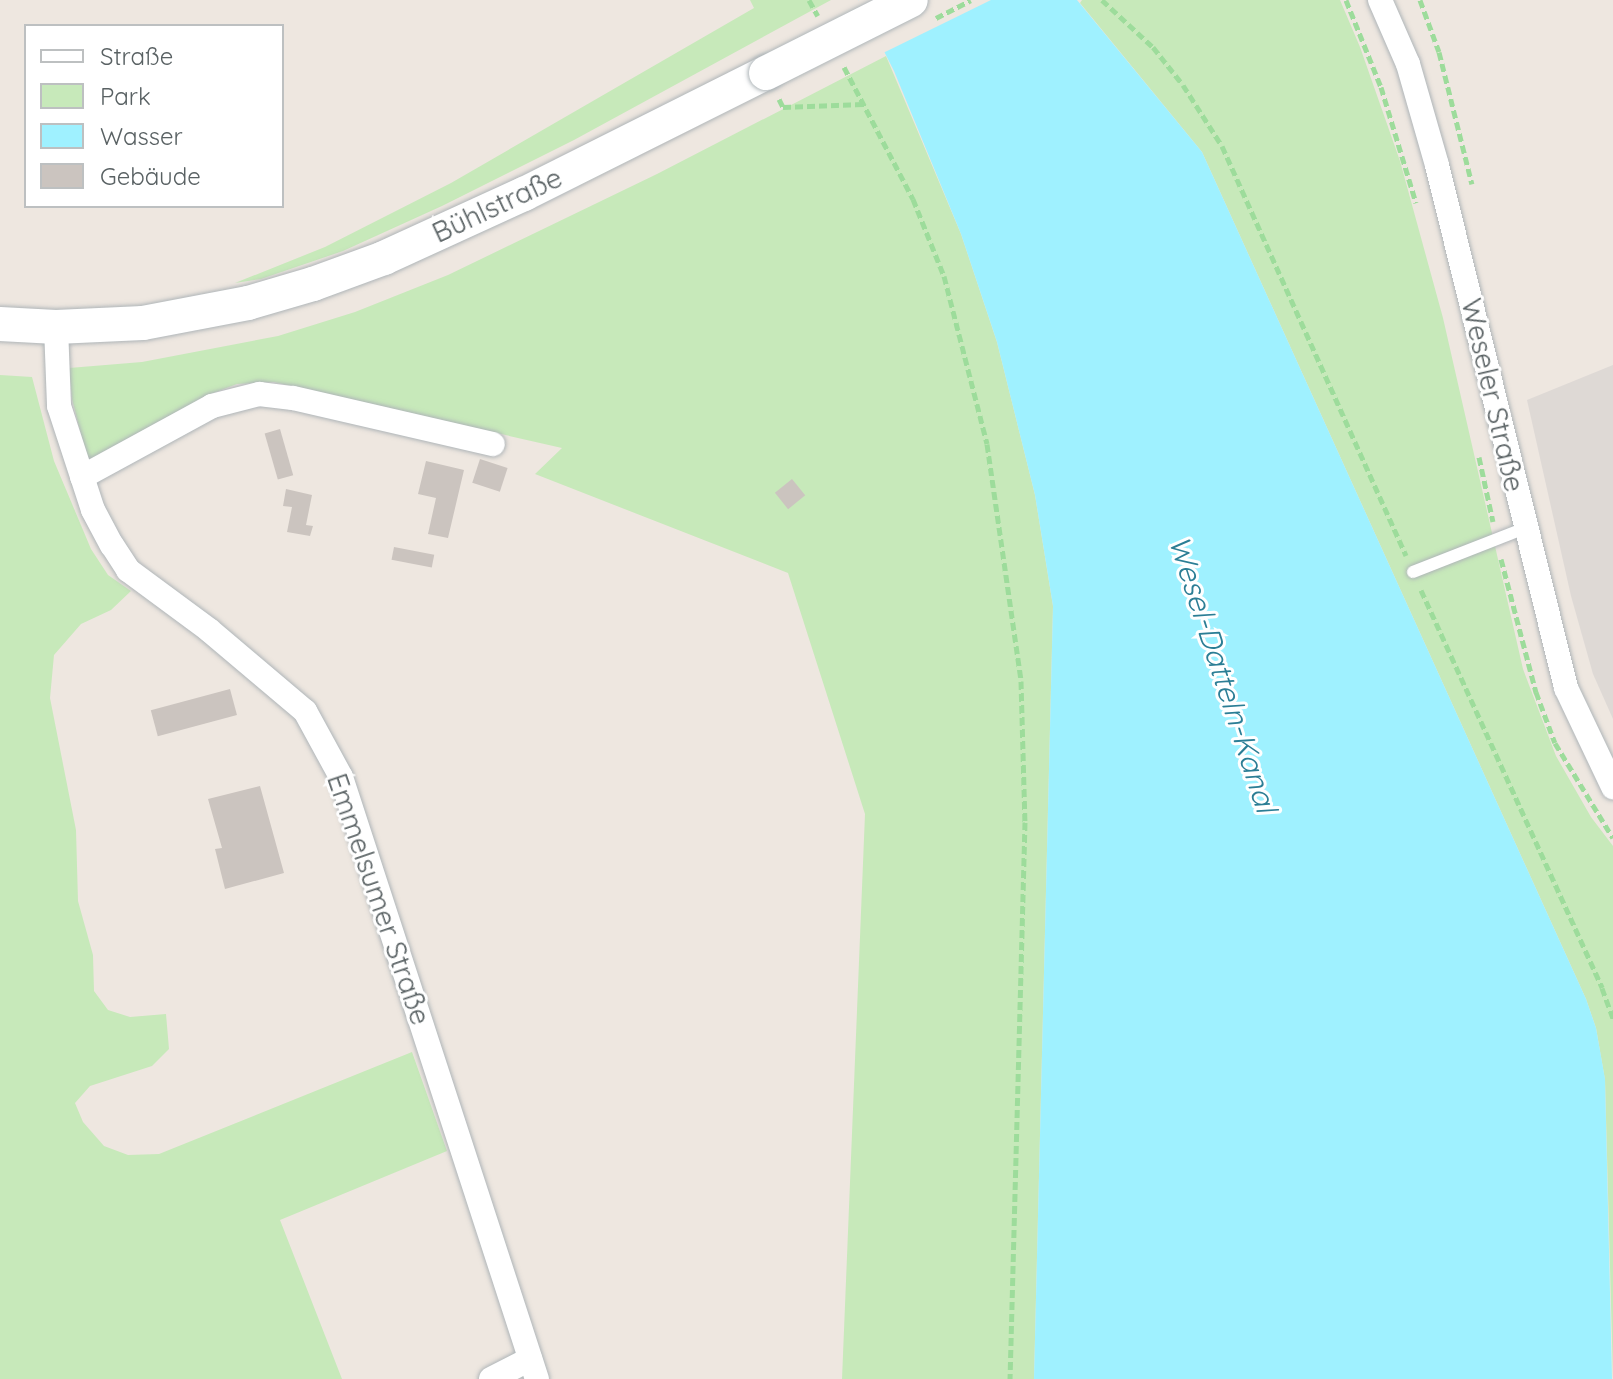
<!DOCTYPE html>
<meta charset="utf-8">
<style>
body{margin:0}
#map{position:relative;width:1613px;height:1379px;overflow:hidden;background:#eee7e0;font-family:Quicksand,sans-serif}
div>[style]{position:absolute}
.industrial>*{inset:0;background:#ded9d5}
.green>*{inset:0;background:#c7e9ba}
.water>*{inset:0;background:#9ff1ff}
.pier>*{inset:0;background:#eee7e0}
.building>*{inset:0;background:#cbc4bf;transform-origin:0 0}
.path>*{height:5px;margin-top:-2.5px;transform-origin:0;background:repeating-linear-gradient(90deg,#9ddc9b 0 8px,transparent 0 12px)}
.roads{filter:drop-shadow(0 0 2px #afb5b8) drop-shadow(0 0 2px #afb5b8)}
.lane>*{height:12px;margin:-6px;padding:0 6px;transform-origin:6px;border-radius:6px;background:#fff}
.street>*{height:24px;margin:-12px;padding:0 12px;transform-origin:12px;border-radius:12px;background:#fff}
.secondary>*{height:34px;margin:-17px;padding:0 17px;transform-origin:17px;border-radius:17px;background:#fff}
.path-bridge>*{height:5px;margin-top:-2.5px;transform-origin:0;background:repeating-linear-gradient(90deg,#9ddc9b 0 8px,transparent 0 12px)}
.bridges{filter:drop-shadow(0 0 2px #b0b7ba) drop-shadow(0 0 2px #b0b7ba)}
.secondary-bridge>*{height:34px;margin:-17px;padding:0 17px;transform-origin:17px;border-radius:17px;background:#fff}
span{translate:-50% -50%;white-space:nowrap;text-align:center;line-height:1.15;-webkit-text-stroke:6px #fff;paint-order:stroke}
.street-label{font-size:28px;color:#596163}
.water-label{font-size:30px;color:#2b7e95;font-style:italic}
.legend{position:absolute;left:24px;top:24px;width:260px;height:184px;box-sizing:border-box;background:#fff;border:2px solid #bdc0c1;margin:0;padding:10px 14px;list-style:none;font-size:24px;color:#596163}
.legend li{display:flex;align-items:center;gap:16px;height:40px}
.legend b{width:40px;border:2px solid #bdc0c1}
</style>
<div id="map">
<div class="industrial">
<i style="clip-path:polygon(1613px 365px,1613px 719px,1593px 674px,1571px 596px,1527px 400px)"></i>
</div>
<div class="green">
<i style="clip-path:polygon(750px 0,831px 0,574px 140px,442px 206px,343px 251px,261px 279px,235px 283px,325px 247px,451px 183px,754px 8px)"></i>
<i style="clip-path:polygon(1082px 0,1340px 0,1360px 47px,1400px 161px,1443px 318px,1523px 669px,1556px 756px,1591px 817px,1613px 846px,1613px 1379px,1605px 1080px,1596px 1028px,1586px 999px,1202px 152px,1080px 3px)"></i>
<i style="clip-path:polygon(886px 56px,961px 234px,997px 342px,1035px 495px,1053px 606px,1034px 1379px,842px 1379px,865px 814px,788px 573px,535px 474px,562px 448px,274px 382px,237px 384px,208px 395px,88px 462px,72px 399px,69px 368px,142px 362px,278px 336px,355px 312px,448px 275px,657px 174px)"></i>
<i style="clip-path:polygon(0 375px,32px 377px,54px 461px,91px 549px,108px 575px,131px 591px,111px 610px,81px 624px,54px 655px,50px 698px,76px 830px,78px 901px,93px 955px,94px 991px,108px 1010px,130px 1017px,166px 1014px,169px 1049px,152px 1066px,90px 1086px,75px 1103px,83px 1122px,104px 1146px,128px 1155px,159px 1154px,412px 1052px,447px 1151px,280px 1220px,342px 1379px,0 1379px)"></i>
</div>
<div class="water">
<i style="clip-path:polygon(858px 0,1077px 0,1202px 152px,1586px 999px,1596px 1028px,1605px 1079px,1612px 1379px,1034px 1379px,1053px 606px,1035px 495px,997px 342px,961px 234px,894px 71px)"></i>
</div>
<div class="pier">
<i style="clip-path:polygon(859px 0,991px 0,881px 54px,854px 2px)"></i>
</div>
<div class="building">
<i style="left:280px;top:429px;width:48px;height:16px;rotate:74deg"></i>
<i style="left:480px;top:459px;width:29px;height:25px;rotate:18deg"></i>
<i style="clip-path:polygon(426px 461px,464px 470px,448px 538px,428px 534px,436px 498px,418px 494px)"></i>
<i style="left:792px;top:479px;width:21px;height:22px;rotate:51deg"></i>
<i style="clip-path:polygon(286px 489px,312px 495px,306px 525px,313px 526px,310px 536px,287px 532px,292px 507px,283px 506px)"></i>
<i style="left:394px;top:547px;width:41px;height:13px;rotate:11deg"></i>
<i style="left:230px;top:689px;width:27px;height:82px;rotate:75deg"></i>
<i style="clip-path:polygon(260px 786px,284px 873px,225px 889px,215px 849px,222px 848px,208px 799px)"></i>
</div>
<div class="path">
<i style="left:809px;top:0;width:18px;rotate:61deg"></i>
<i style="left:1102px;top:0;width:69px;rotate:42.7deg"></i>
<i style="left:1153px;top:47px;width:48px;rotate:51.7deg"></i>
<i style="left:1183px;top:85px;width:72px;rotate:57.4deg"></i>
<i style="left:1222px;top:146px;width:449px;rotate:65.8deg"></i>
<i style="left:1346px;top:0;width:94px;rotate:68.1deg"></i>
<i style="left:1381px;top:87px;width:121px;rotate:73.2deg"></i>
<i style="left:1420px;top:0;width:55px;rotate:69.9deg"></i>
<i style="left:1439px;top:52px;width:136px;rotate:76deg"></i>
<i style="left:844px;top:67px;width:149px;rotate:62.4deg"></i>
<i style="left:913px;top:199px;width:83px;rotate:68.1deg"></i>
<i style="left:944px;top:276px;width:173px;rotate:75.6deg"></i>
<i style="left:987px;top:444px;width:239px;rotate:81.8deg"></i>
<i style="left:1021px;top:681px;width:141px;rotate:88.4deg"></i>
<i style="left:1025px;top:822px;width:557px;rotate:91.54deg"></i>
<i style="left:779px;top:99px;width:9px;rotate:63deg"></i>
<i style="left:783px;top:107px;width:80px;rotate:-2.1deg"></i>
<i style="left:1479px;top:457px;width:66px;rotate:77.8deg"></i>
<i style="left:1501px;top:559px;width:138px;rotate:75.3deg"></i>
<i style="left:1536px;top:692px;width:54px;rotate:69.6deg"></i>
<i style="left:1555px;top:743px;width:111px;rotate:58.6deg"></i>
<i style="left:1421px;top:590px;width:437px;rotate:65.5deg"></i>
<i style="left:1602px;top:988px;width:33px;rotate:70deg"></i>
</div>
<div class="roads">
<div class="lane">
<i style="left:1413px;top:572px;width:120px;rotate:-21.4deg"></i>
</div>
<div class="street">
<i style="left:1380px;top:0;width:70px;rotate:66.4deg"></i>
<i style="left:1408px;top:64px;width:105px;rotate:74deg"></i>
<i style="left:1437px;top:165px;width:539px;rotate:76.14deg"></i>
<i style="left:1566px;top:688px;width:110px;rotate:64.6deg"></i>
<i style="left:56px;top:327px;width:79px;rotate:87.8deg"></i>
<i style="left:59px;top:406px;width:109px;rotate:71.9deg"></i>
<i style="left:93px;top:510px;width:40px;rotate:62deg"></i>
<i style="left:112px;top:545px;width:30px;rotate:57deg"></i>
<i style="left:128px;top:570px;width:101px;rotate:36.5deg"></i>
<i style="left:209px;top:630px;width:126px;rotate:40.2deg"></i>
<i style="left:305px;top:711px;width:75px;rotate:61.4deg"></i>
<i style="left:341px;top:777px;width:633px;rotate:71.97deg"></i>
<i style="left:82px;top:477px;width:148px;rotate:-28.6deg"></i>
<i style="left:212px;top:406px;width:49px;rotate:-14.3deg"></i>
<i style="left:259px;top:394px;width:34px;rotate:7deg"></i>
<i style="left:293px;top:398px;width:205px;rotate:13deg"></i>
<i style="left:491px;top:1379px;width:44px;rotate:-27.1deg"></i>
</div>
<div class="secondary">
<i style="left:0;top:324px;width:56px;rotate:3.1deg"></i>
<i style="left:56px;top:327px;width:87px;rotate:-2.6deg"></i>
<i style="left:143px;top:323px;width:107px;rotate:-10.8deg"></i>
<i style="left:248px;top:303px;width:68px;rotate:-16.3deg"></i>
<i style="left:313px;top:284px;width:76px;rotate:-20.1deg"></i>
<i style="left:384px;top:258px;width:154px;rotate:-24.6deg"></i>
<i style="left:524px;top:194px;width:271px;rotate:-26.6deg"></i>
</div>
</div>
<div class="path-bridge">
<i style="left:936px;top:18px;width:39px;rotate:-27deg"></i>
</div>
<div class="bridges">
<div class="secondary-bridge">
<i style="left:766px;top:73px;width:162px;rotate:-26.7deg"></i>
</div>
</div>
<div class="street-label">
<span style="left:497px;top:205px;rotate:-25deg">Bühlstraße</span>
<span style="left:1493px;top:395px;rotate:77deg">Weseler Straße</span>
<span style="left:379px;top:899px;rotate:71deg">Emmelsumer Straße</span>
</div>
<div class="water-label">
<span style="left:1223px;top:674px;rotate:72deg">Wesel-Datteln-Kanal</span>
</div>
<ul class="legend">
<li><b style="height:10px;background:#fff"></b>Straße</li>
<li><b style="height:22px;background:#c7e9ba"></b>Park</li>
<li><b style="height:22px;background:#9ff1ff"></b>Wasser</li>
<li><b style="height:22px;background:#cbc4bf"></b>Gebäude</li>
</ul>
</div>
